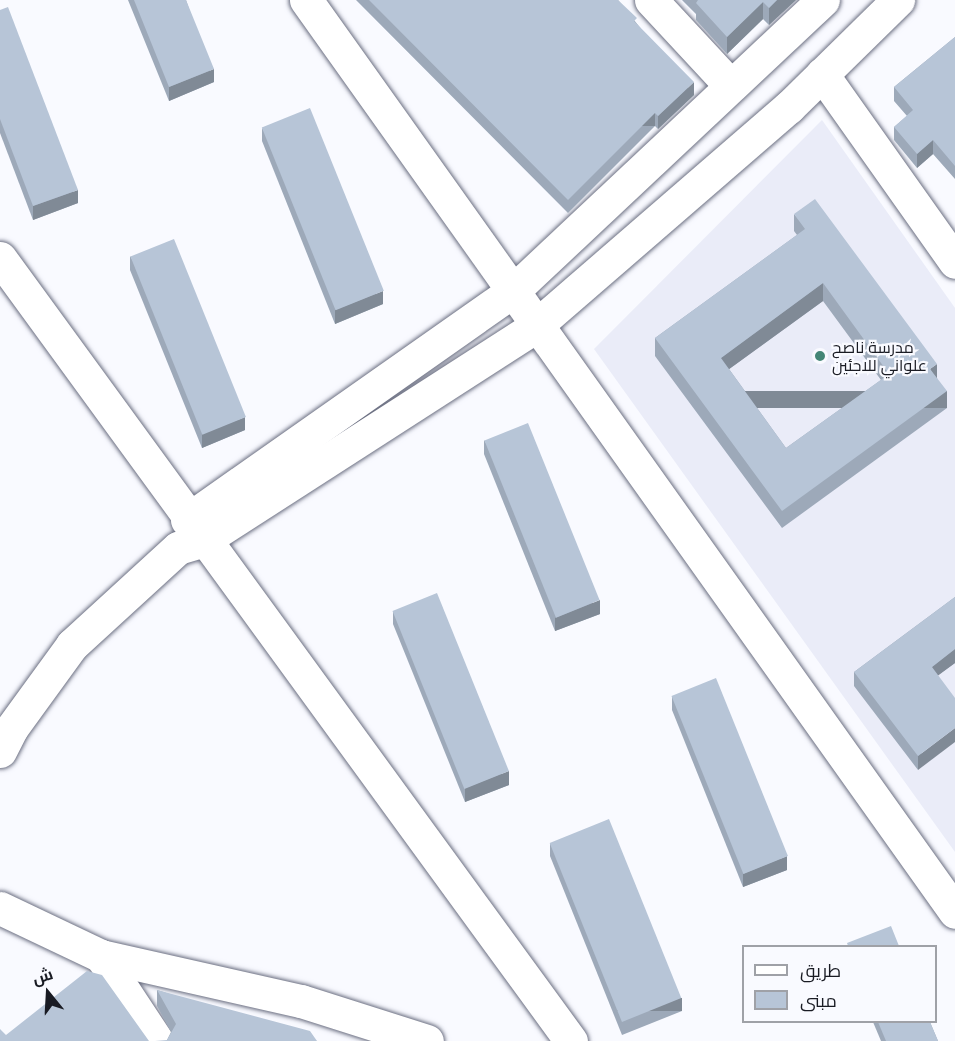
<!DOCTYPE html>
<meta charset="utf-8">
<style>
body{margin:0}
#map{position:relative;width:955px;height:1041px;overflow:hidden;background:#f9faff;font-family:Lato,Cairo,sans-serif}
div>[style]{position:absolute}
.built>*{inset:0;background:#eaecf8}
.roads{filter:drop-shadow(0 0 2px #6b6f82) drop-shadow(0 0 2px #6b6f82)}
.minor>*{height:33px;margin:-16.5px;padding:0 16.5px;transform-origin:16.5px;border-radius:16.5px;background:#fff}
.major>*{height:33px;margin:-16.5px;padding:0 16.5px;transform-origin:16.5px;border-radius:16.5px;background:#fff}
.wall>*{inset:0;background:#9da9b9}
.shaded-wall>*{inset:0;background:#808a96;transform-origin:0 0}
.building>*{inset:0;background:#b7c5d7;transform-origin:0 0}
.dots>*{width:16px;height:16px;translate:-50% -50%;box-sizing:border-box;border:3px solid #f9faff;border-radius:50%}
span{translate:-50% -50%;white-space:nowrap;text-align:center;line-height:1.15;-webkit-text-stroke:4.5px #f9faff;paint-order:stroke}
.poi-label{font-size:16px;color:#191b23}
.left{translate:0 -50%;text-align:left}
.legend{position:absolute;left:742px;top:945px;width:195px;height:78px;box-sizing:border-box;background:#f9faff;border:2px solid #9fa1a7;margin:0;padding:8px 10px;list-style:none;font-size:18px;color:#191b23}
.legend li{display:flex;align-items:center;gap:12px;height:30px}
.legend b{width:30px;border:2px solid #9fa1a7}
.north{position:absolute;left:18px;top:963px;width:60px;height:60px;-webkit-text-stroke:4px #f9faff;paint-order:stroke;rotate:342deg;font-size:16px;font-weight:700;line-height:24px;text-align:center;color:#191b23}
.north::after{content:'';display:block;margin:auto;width:21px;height:27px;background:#191b23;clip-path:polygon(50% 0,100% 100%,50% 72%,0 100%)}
</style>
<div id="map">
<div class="built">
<i style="clip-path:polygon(822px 120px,955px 308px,955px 852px,594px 349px)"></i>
</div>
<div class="roads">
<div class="minor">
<i style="left:306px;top:0;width:1119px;rotate:54.56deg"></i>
<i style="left:651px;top:0;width:117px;rotate:47.1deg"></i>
<i style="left:822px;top:74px;width:230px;rotate:54.7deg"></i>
<i style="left:0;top:751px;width:25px;rotate:-63deg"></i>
<i style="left:11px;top:729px;width:104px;rotate:-54deg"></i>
<i style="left:72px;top:645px;width:144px;rotate:-42.5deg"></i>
<i style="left:178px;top:548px;width:27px;rotate:-17deg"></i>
<i style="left:0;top:908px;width:112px;rotate:25.4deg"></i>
<i style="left:101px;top:956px;width:205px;rotate:12.7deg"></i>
<i style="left:301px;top:1001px;width:132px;rotate:17.6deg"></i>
<i style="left:101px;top:956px;width:102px;rotate:56.6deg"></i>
</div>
<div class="major">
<i style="left:0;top:258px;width:969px;rotate:53.9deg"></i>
<i style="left:187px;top:520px;width:398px;rotate:-35.1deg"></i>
<i style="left:513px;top:291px;width:425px;rotate:-43.2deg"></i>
<i style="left:204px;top:540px;width:396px;rotate:-32.8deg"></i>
<i style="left:537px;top:325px;width:333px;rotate:-40.9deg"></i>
<i style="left:789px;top:107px;width:153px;rotate:-44.5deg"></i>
</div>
</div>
<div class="wall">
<i style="clip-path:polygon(128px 0,186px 0,214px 82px,169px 101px)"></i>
<i style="clip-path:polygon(356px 0,618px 0,694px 95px,658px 129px,655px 126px,568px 213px)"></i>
<i style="clip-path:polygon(682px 0,796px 0,769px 25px,763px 19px,727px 54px,696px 20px,696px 14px)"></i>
<i style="clip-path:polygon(0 10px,78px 203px,33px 220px,0 133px)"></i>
<i style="clip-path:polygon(955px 37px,955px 179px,933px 154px,917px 168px,894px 140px,894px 127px,907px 116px,894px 101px,894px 87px)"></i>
<i style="clip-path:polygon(262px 128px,383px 304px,335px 324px,262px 141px)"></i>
<i style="clip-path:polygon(evenodd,794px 214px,937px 378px,947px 408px,782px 528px,655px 356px,655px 338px,797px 235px,794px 231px,794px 214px,823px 301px,881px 380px,786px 448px,729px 369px,823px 301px)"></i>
<i style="clip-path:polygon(130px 256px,245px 430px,202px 448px,130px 270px)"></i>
<i style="clip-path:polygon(484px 440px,600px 614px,555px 631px,484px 454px)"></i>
<i style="clip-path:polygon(955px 597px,955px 663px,938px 675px,918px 770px,854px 686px,854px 672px)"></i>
<i style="clip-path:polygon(393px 611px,509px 785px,465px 802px,393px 624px)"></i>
<i style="clip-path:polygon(672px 696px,787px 870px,743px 887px,672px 710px)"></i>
<i style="clip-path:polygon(550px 843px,682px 1011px,622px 1035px,550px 856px)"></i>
<i style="clip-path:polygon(157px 990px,317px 1041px,167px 1040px,171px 1032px,157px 1006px)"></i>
<i style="clip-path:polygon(873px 1022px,930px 1022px,938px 1041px,881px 1041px)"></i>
</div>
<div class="shaded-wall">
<i style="clip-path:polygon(777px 0,796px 0,769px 25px,769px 8px)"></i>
<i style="clip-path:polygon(763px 2px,763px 19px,727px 54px,727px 37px)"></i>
<i style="clip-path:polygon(214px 69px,214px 82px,169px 101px,169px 87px)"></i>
<i style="clip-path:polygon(694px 82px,694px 95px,658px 129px,658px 116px)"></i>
<i style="left:655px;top:113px;width:13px;height:123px;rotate:90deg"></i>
<i style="clip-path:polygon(933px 140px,933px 154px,917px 168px,917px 154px)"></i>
<i style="clip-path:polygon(78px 190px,78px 203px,33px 220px,33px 206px)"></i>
<i style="clip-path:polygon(823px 283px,823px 301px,721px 375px,721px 358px)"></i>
<i style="clip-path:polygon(383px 291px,383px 304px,335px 324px,335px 310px)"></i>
<i style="clip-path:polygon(937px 364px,937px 381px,930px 369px)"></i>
<i style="left:947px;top:391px;width:17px;height:204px;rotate:90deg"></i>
<i style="clip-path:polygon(245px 417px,245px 430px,202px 448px,202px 434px)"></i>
<i style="clip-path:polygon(600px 600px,600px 614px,555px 631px,555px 618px)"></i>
<i style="clip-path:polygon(955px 649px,955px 663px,932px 680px,932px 667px)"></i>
<i style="clip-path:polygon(955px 728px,955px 742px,918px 770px,918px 756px)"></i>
<i style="clip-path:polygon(509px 771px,509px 785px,465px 802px,465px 788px)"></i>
<i style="clip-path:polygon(787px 856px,787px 870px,743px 887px,743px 874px)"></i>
<i style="left:682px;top:998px;width:13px;height:65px;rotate:90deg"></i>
</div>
<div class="building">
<i style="clip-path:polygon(134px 0,186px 0,214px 69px,169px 87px)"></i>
<i style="clip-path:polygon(369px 0,618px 0,637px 18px,634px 21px,694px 82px,658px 116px,655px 113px,568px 200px)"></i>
<i style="clip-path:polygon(698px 0,777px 0,769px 8px,763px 2px,727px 37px,696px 3px)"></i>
<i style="clip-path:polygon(8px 7px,78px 190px,33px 206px,0 119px,0 10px)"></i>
<i style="clip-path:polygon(955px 37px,955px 166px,933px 140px,917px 154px,894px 127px,913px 110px,894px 87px)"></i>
<i style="left:310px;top:108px;width:197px;height:52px;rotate:68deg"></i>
<i style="clip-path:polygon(evenodd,815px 199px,937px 364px,930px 369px,947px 391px,782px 511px,655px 338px,805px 229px,794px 214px,815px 199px,823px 283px,889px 374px,786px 448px,721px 358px,823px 283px)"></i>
<i style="left:174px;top:239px;width:192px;height:47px;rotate:68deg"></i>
<i style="left:528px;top:423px;width:191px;height:47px;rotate:68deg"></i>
<i style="left:437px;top:593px;width:192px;height:48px;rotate:68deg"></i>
<i style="clip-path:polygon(955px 597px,955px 649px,932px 667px,955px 698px,955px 728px,918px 756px,854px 672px)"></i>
<i style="left:716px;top:678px;width:192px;height:48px;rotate:68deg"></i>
<i style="left:609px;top:819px;width:193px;height:64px;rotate:68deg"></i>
<i style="clip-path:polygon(891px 926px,899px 946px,848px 946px,847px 943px)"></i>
<i style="clip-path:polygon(87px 971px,102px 975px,149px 1041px,0 1041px,0 1029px,6px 1035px)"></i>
<i style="clip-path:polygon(157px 990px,310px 1031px,317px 1041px,155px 1041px,167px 1040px,176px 1024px)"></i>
<i style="clip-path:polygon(878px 1022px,930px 1022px,938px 1041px,886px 1041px)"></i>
</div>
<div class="dots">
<i style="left:820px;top:356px;background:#448676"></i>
</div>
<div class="poi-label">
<span class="left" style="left:832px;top:356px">مدرسة ناصح<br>علواني للاجئين</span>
</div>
<ul class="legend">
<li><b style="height:8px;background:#fff"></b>طريق</li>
<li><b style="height:16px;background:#b7c5d7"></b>مبنى</li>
</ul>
<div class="north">ش</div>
</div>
